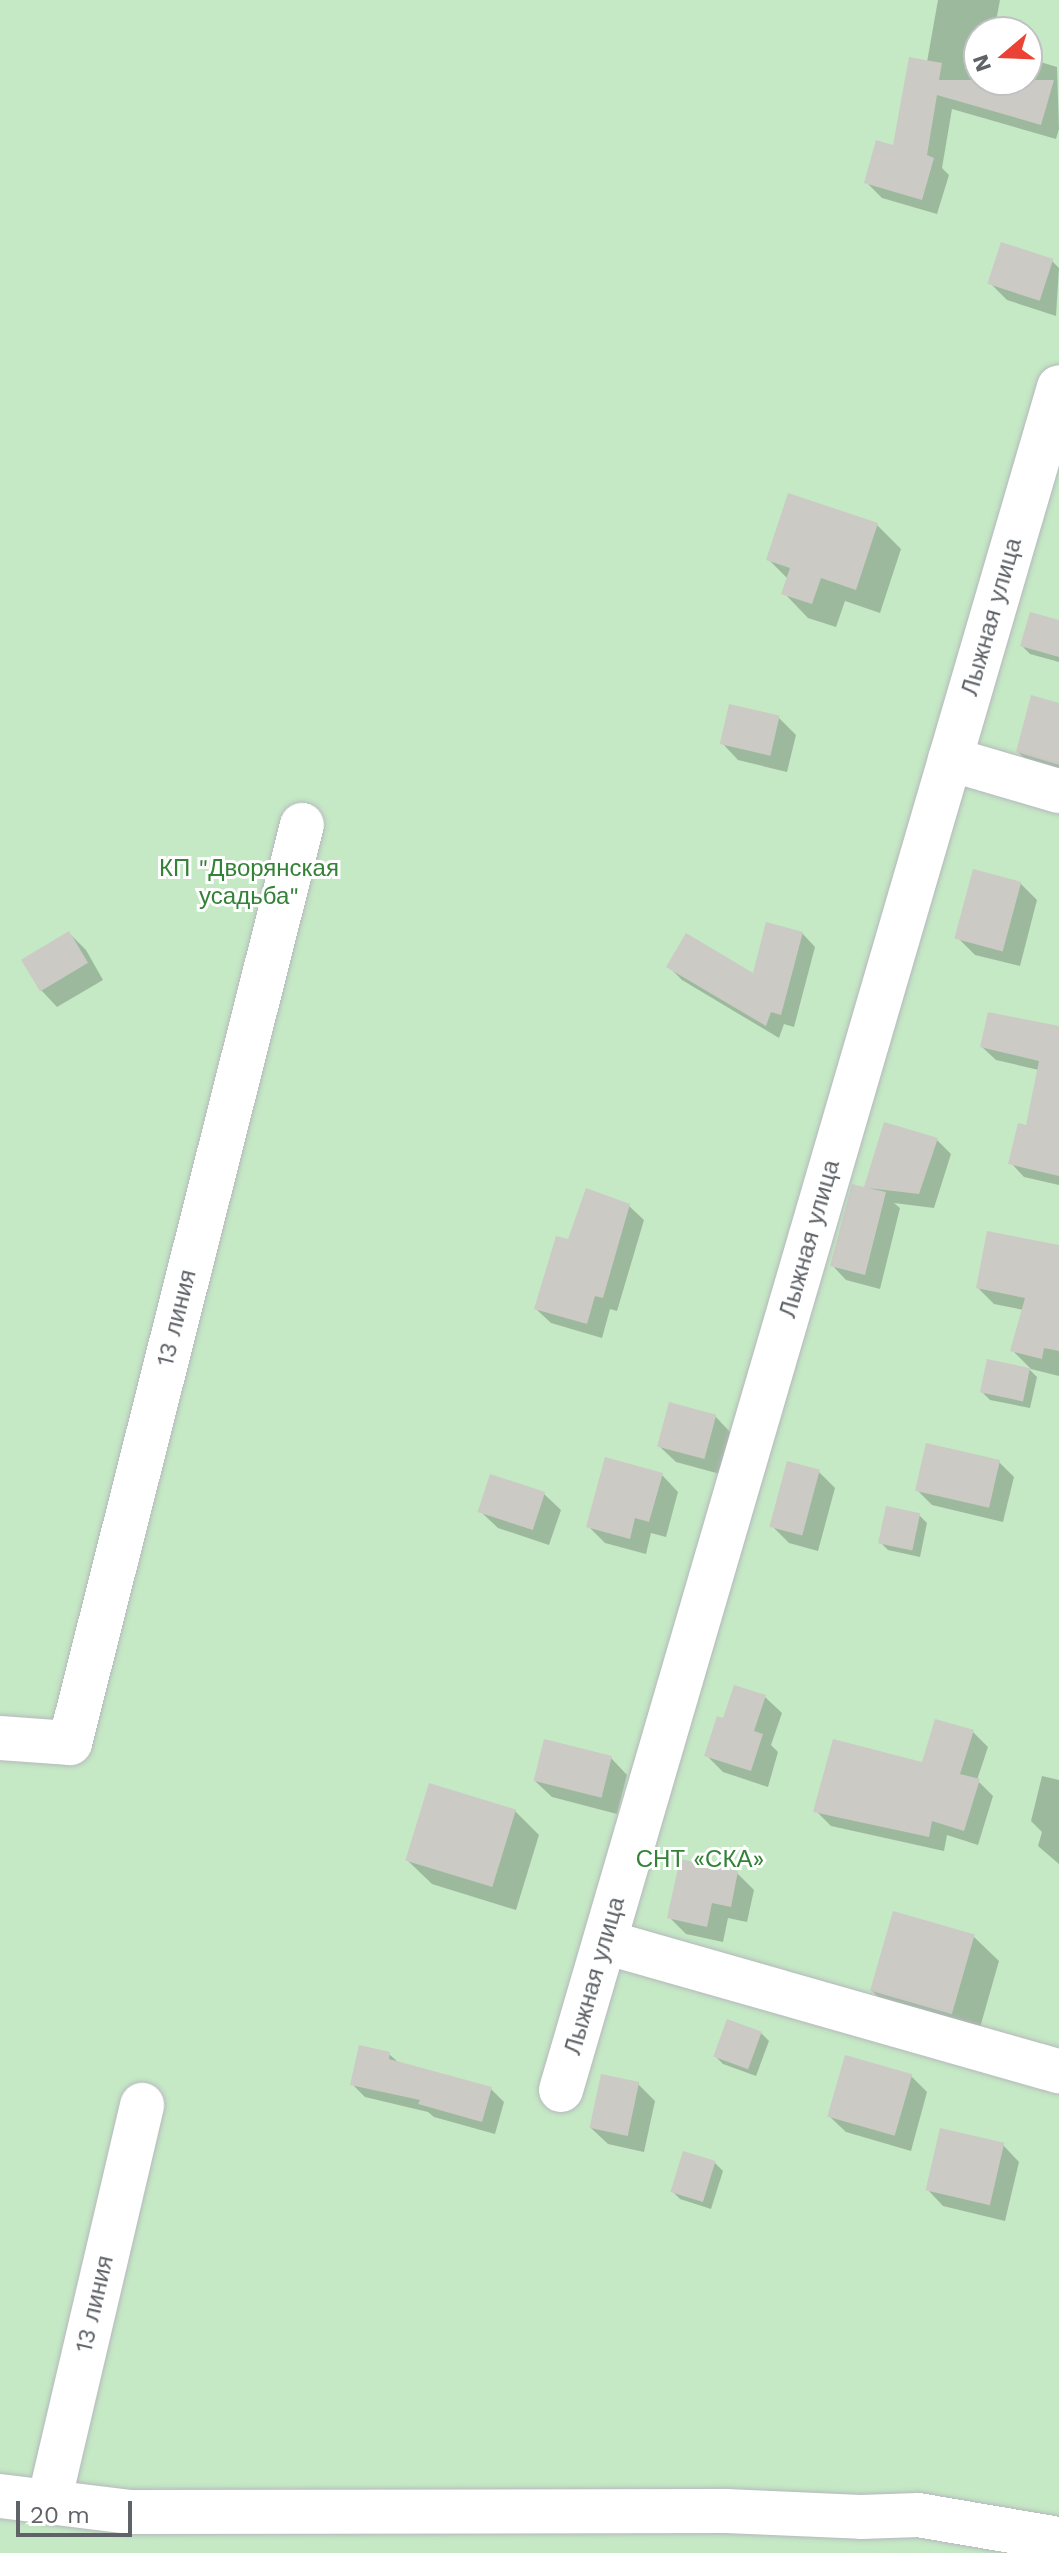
<!DOCTYPE html>
<meta charset="utf-8">
<style>
body{margin:0}
#map{position:relative;width:1059px;height:2553px;overflow:hidden;background:#f1efe8;font-family:"Work Sans",sans-serif}
div>[style]{position:absolute}
.green>*{inset:0;background:#c5e8c5}
.shadow>*{inset:0;background:#0003}
.building>*{inset:0;background:#cccac5;transform-origin:0 0}
.roads{filter:drop-shadow(0 0 2px #b5b8bc) drop-shadow(0 0 2px #b5b8bc)}
.street>*{height:44px;margin:-22px;padding:0 22px;transform-origin:22px;border-radius:22px;background:#fff}
span{translate:-50% -50%;white-space:nowrap;text-align:center;line-height:1.15;-webkit-text-stroke:6px #fff;paint-order:stroke}
.street-label{font-size:24px;color:#5f6368}
.park-label{font-size:24px;color:#348238}
.north{position:absolute;left:963px;top:16px;width:80px;height:80px;box-sizing:border-box;background:#fff;border:2px solid #bfc1c3;border-radius:50%;rotate:251deg;font-size:22px;font-weight:700;line-height:32px;text-align:center;color:#5f6368}
.north::after{content:'';display:block;margin:auto;width:28px;height:36px;background:#ea4335;clip-path:polygon(50% 0,100% 100%,50% 72%,0 100%)}
.scale{position:absolute;left:16px;top:2501px;width:116px;height:36px;box-sizing:border-box;border:4px solid #5f6368;border-top:0;padding-left:10px;font-size:24px;line-height:28px;white-space:nowrap;color:#5f6368;-webkit-text-stroke:6px #fff;paint-order:stroke}
</style>
<div id="map">
<div class="green">
<i style="clip-path:polygon(evenodd,0 0,1059px 0,1059px 2553px,0 2553px,0 0,979px 32px,1027px 32px,1027px 80px,979px 80px,979px 32px)"></i>
</div>
<div class="shadow">
<i style="clip-path:polygon(938px 0,1000px 0,994px 32px,979px 32px,979px 80px,1027px 80px,1027px 58px,1057px 67px,1059px 129px,1056px 139px,952px 109px,942px 168px,949px 175px,937px 214px,882px 198px,866px 182px,895px 148px,927px 62px)"></i>
<i style="clip-path:polygon(1051px 260px,1059px 268px,1056px 316px,1007px 300px,991px 284px)"></i>
<i style="clip-path:polygon(877px 525px,901px 549px,880px 613px,845px 601px,836px 627px,808px 618px,784px 593px,788px 579px,768px 559px)"></i>
<i style="clip-path:polygon(1059px 622px,1059px 662px,1030px 654px,1022px 646px)"></i>
<i style="clip-path:polygon(1059px 705px,1059px 776px,1035px 768px,1018px 752px)"></i>
<i style="clip-path:polygon(779px 718px,796px 735px,787px 772px,738px 760px,722px 743px)"></i>
<i style="clip-path:polygon(1020px 883px,1037px 900px,1020px 966px,975px 955px,958px 938px)"></i>
<i style="clip-path:polygon(69px 933px,86px 950px,103px 980px,57px 1007px,41px 990px,23px 960px)"></i>
<i style="clip-path:polygon(802px 933px,815px 947px,794px 1027px,784px 1024px,779px 1038px,682px 980px,669px 967px,754px 976px)"></i>
<i style="clip-path:polygon(1059px 1029px,1059px 1185px,1024px 1177px,1011px 1163px,1028px 1127px,1039px 1070px,996px 1060px,982px 1047px)"></i>
<i style="clip-path:polygon(937px 1140px,951px 1154px,934px 1208px,894px 1203px,900px 1208px,880px 1289px,846px 1280px,832px 1265px,866px 1189px)"></i>
<i style="clip-path:polygon(629px 1206px,644px 1220px,617px 1311px,610px 1309px,602px 1338px,551px 1323px,536px 1309px,569px 1242px)"></i>
<i style="clip-path:polygon(978px 1288px,1059px 1300px,1059px 1376px,1031px 1369px,1012px 1350px,1024px 1310px,994px 1304px)"></i>
<i style="clip-path:polygon(1029px 1369px,1037px 1377px,1030px 1408px,990px 1400px,982px 1392px)"></i>
<i style="clip-path:polygon(715px 1416px,731px 1433px,720px 1474px,676px 1462px,659px 1446px)"></i>
<i style="clip-path:polygon(999px 1462px,1014px 1477px,1003px 1522px,932px 1505px,917px 1490px)"></i>
<i style="clip-path:polygon(819px 1472px,835px 1488px,818px 1551px,789px 1543px,772px 1526px)"></i>
<i style="clip-path:polygon(662px 1475px,678px 1492px,666px 1537px,651px 1533px,646px 1554px,605px 1543px,588px 1526px)"></i>
<i style="clip-path:polygon(544px 1494px,561px 1510px,549px 1545px,498px 1528px,481px 1512px)"></i>
<i style="clip-path:polygon(919px 1515px,927px 1523px,920px 1557px,888px 1550px,880px 1542px)"></i>
<i style="clip-path:polygon(765px 1697px,782px 1713px,771px 1745px,778px 1752px,768px 1787px,723px 1772px,706px 1755px,724px 1720px)"></i>
<i style="clip-path:polygon(973px 1732px,988px 1747px,977px 1780px,993px 1796px,978px 1845px,947px 1835px,944px 1851px,831px 1826px,816px 1811px,923px 1765px)"></i>
<i style="clip-path:polygon(611px 1758px,627px 1775px,617px 1814px,552px 1797px,535px 1781px)"></i>
<i style="clip-path:polygon(1042px 1776px,1059px 1780px,1059px 1864px,1038px 1846px,1042px 1832px,1031px 1821px)"></i>
<i style="clip-path:polygon(515px 1811px,539px 1835px,516px 1910px,432px 1884px,407px 1860px)"></i>
<i style="clip-path:polygon(737px 1873px,754px 1890px,747px 1922px,728px 1918px,723px 1942px,686px 1934px,670px 1918px)"></i>
<i style="clip-path:polygon(974px 1937px,999px 1961px,977px 2038px,897px 2015px,872px 1991px)"></i>
<i style="clip-path:polygon(761px 2033px,769px 2041px,756px 2076px,723px 2064px,715px 2056px)"></i>
<i style="clip-path:polygon(389px 2054px,399px 2063px,491px 2089px,504px 2102px,495px 2134px,434px 2117px,428px 2112px,365px 2097px,352px 2084px)"></i>
<i style="clip-path:polygon(911px 2076px,927px 2092px,911px 2151px,846px 2132px,829px 2116px)"></i>
<i style="clip-path:polygon(638px 2084px,655px 2101px,644px 2152px,608px 2144px,591px 2128px)"></i>
<i style="clip-path:polygon(1003px 2145px,1019px 2162px,1005px 2221px,943px 2206px,927px 2189px)"></i>
<i style="clip-path:polygon(715px 2163px,723px 2171px,711px 2209px,680px 2199px,672px 2191px)"></i>
</div>
<div class="building">
<i style="clip-path:polygon(909px 57px,942px 63px,939px 80px,1054px 80px,1041px 125px,937px 95px,927px 155px,934px 158px,922px 200px,864px 183px,876px 140px,893px 145px)"></i>
<i style="left:1001px;top:242px;width:55px;height:44px;rotate:18deg"></i>
<i style="clip-path:polygon(788px 493px,878px 523px,856px 590px,821px 578px,812px 604px,781px 594px,790px 568px,766px 560px)"></i>
<i style="clip-path:polygon(1030px 612px,1059px 620px,1059px 657px,1020px 646px)"></i>
<i style="clip-path:polygon(1031px 695px,1059px 703px,1059px 765px,1016px 752px)"></i>
<i style="left:729px;top:704px;width:52px;height:41px;rotate:13deg"></i>
<i style="left:973px;top:869px;width:50px;height:72px;rotate:15deg"></i>
<i style="clip-path:polygon(766px 922px,803px 932px,781px 1015px,771px 1012px,766px 1026px,666px 967px,686px 933px,753px 973px)"></i>
<i style="left:69px;top:931px;width:37px;height:56px;rotate:59deg"></i>
<i style="clip-path:polygon(988px 1012px,1059px 1026px,1059px 1176px,1008px 1164px,1018px 1123px,1026px 1125px,1039px 1061px,980px 1047px)"></i>
<i style="clip-path:polygon(884px 1122px,938px 1138px,919px 1194px,868px 1188px,886px 1192px,865px 1275px,830px 1266px,852px 1184px,864px 1187px)"></i>
<i style="clip-path:polygon(586px 1188px,630px 1204px,603px 1298px,595px 1296px,587px 1324px,534px 1309px,556px 1236px,568px 1239px)"></i>
<i style="clip-path:polygon(987px 1231px,1059px 1245px,1059px 1351px,1044px 1348px,1042px 1359px,1010px 1351px,1025px 1298px,976px 1288px)"></i>
<i style="left:987px;top:1359px;width:44px;height:34px;rotate:12deg"></i>
<i style="left:669px;top:1402px;width:49px;height:46px;rotate:15deg"></i>
<i style="left:926px;top:1443px;width:76px;height:49px;rotate:13deg"></i>
<i style="clip-path:polygon(605px 1457px,663px 1473px,649px 1522px,635px 1518px,630px 1539px,586px 1527px)"></i>
<i style="left:787px;top:1461px;width:34px;height:68px;rotate:15deg"></i>
<i style="left:490px;top:1474px;width:58px;height:40px;rotate:18deg"></i>
<i style="left:886px;top:1506px;width:35px;height:38px;rotate:12deg"></i>
<i style="clip-path:polygon(734px 1685px,766px 1695px,754px 1731px,763px 1734px,751px 1771px,704px 1756px,717px 1716px,723px 1718px)"></i>
<i style="clip-path:polygon(935px 1719px,974px 1730px,960px 1774px,980px 1779px,964px 1831px,932px 1821px,929px 1837px,813px 1812px,833px 1739px,922px 1762px)"></i>
<i style="left:544px;top:1739px;width:70px;height:43px;rotate:14deg"></i>
<i style="left:429px;top:1783px;width:91px;height:81px;rotate:17deg"></i>
<i style="clip-path:polygon(680px 1859px,738px 1871px,731px 1907px,712px 1903px,707px 1927px,667px 1918px)"></i>
<i style="left:893px;top:1911px;width:85px;height:83px;rotate:16deg"></i>
<i style="left:727px;top:2019px;width:37px;height:40px;rotate:20deg"></i>
<i style="clip-path:polygon(359px 2045px,390px 2052px,389px 2059px,492px 2087px,482px 2122px,418px 2104px,420px 2100px,350px 2085px)"></i>
<i style="left:845px;top:2055px;width:70px;height:64px;rotate:16deg"></i>
<i style="left:601px;top:2074px;width:39px;height:55px;rotate:12deg"></i>
<i style="left:940px;top:2128px;width:66px;height:64px;rotate:13deg"></i>
<i style="left:683px;top:2151px;width:34px;height:43px;rotate:17deg"></i>
</div>
<div class="roads">
<div class="street">
<i style="left:950px;top:759px;width:114px;rotate:16.4deg"></i>
<i style="left:0;top:1738px;width:70px;rotate:4.1deg"></i>
<i style="left:70px;top:1743px;width:947px;rotate:-75.82deg"></i>
<i style="left:605px;top:1942px;width:472px;rotate:15.9deg"></i>
<i style="left:561px;top:2090px;width:1774px;rotate:-73.7deg"></i>
<i style="left:0;top:2496px;width:132px;rotate:7deg"></i>
<i style="left:131px;top:2512px;width:595px;rotate:-0.1deg"></i>
<i style="left:726px;top:2511px;width:135px;rotate:2.5deg"></i>
<i style="left:861px;top:2517px;width:57px;rotate:-2deg"></i>
<i style="left:918px;top:2515px;width:143px;rotate:9.7deg"></i>
<i style="left:49px;top:2502px;width:408px;rotate:-76.8deg"></i>
</div>
</div>
<div class="street-label">
<span style="left:992px;top:617px;rotate:-74deg">Лыжная улица</span>
<span style="left:810px;top:1239px;rotate:-74deg">Лыжная улица</span>
<span style="left:177px;top:1318px;rotate:-76deg">13 линия</span>
<span style="left:595px;top:1976px;rotate:-74deg">Лыжная улица</span>
<span style="left:95px;top:2304px;rotate:-77deg">13 линия</span>
</div>
<div class="park-label">
<span style="left:249px;top:883px">КП "Дворянская<br>усадьба"</span>
<span style="left:700px;top:1860px">СНТ «СКА»</span>
</div>
<div class="north">N</div>
<div class="scale">20 m</div>
</div>
